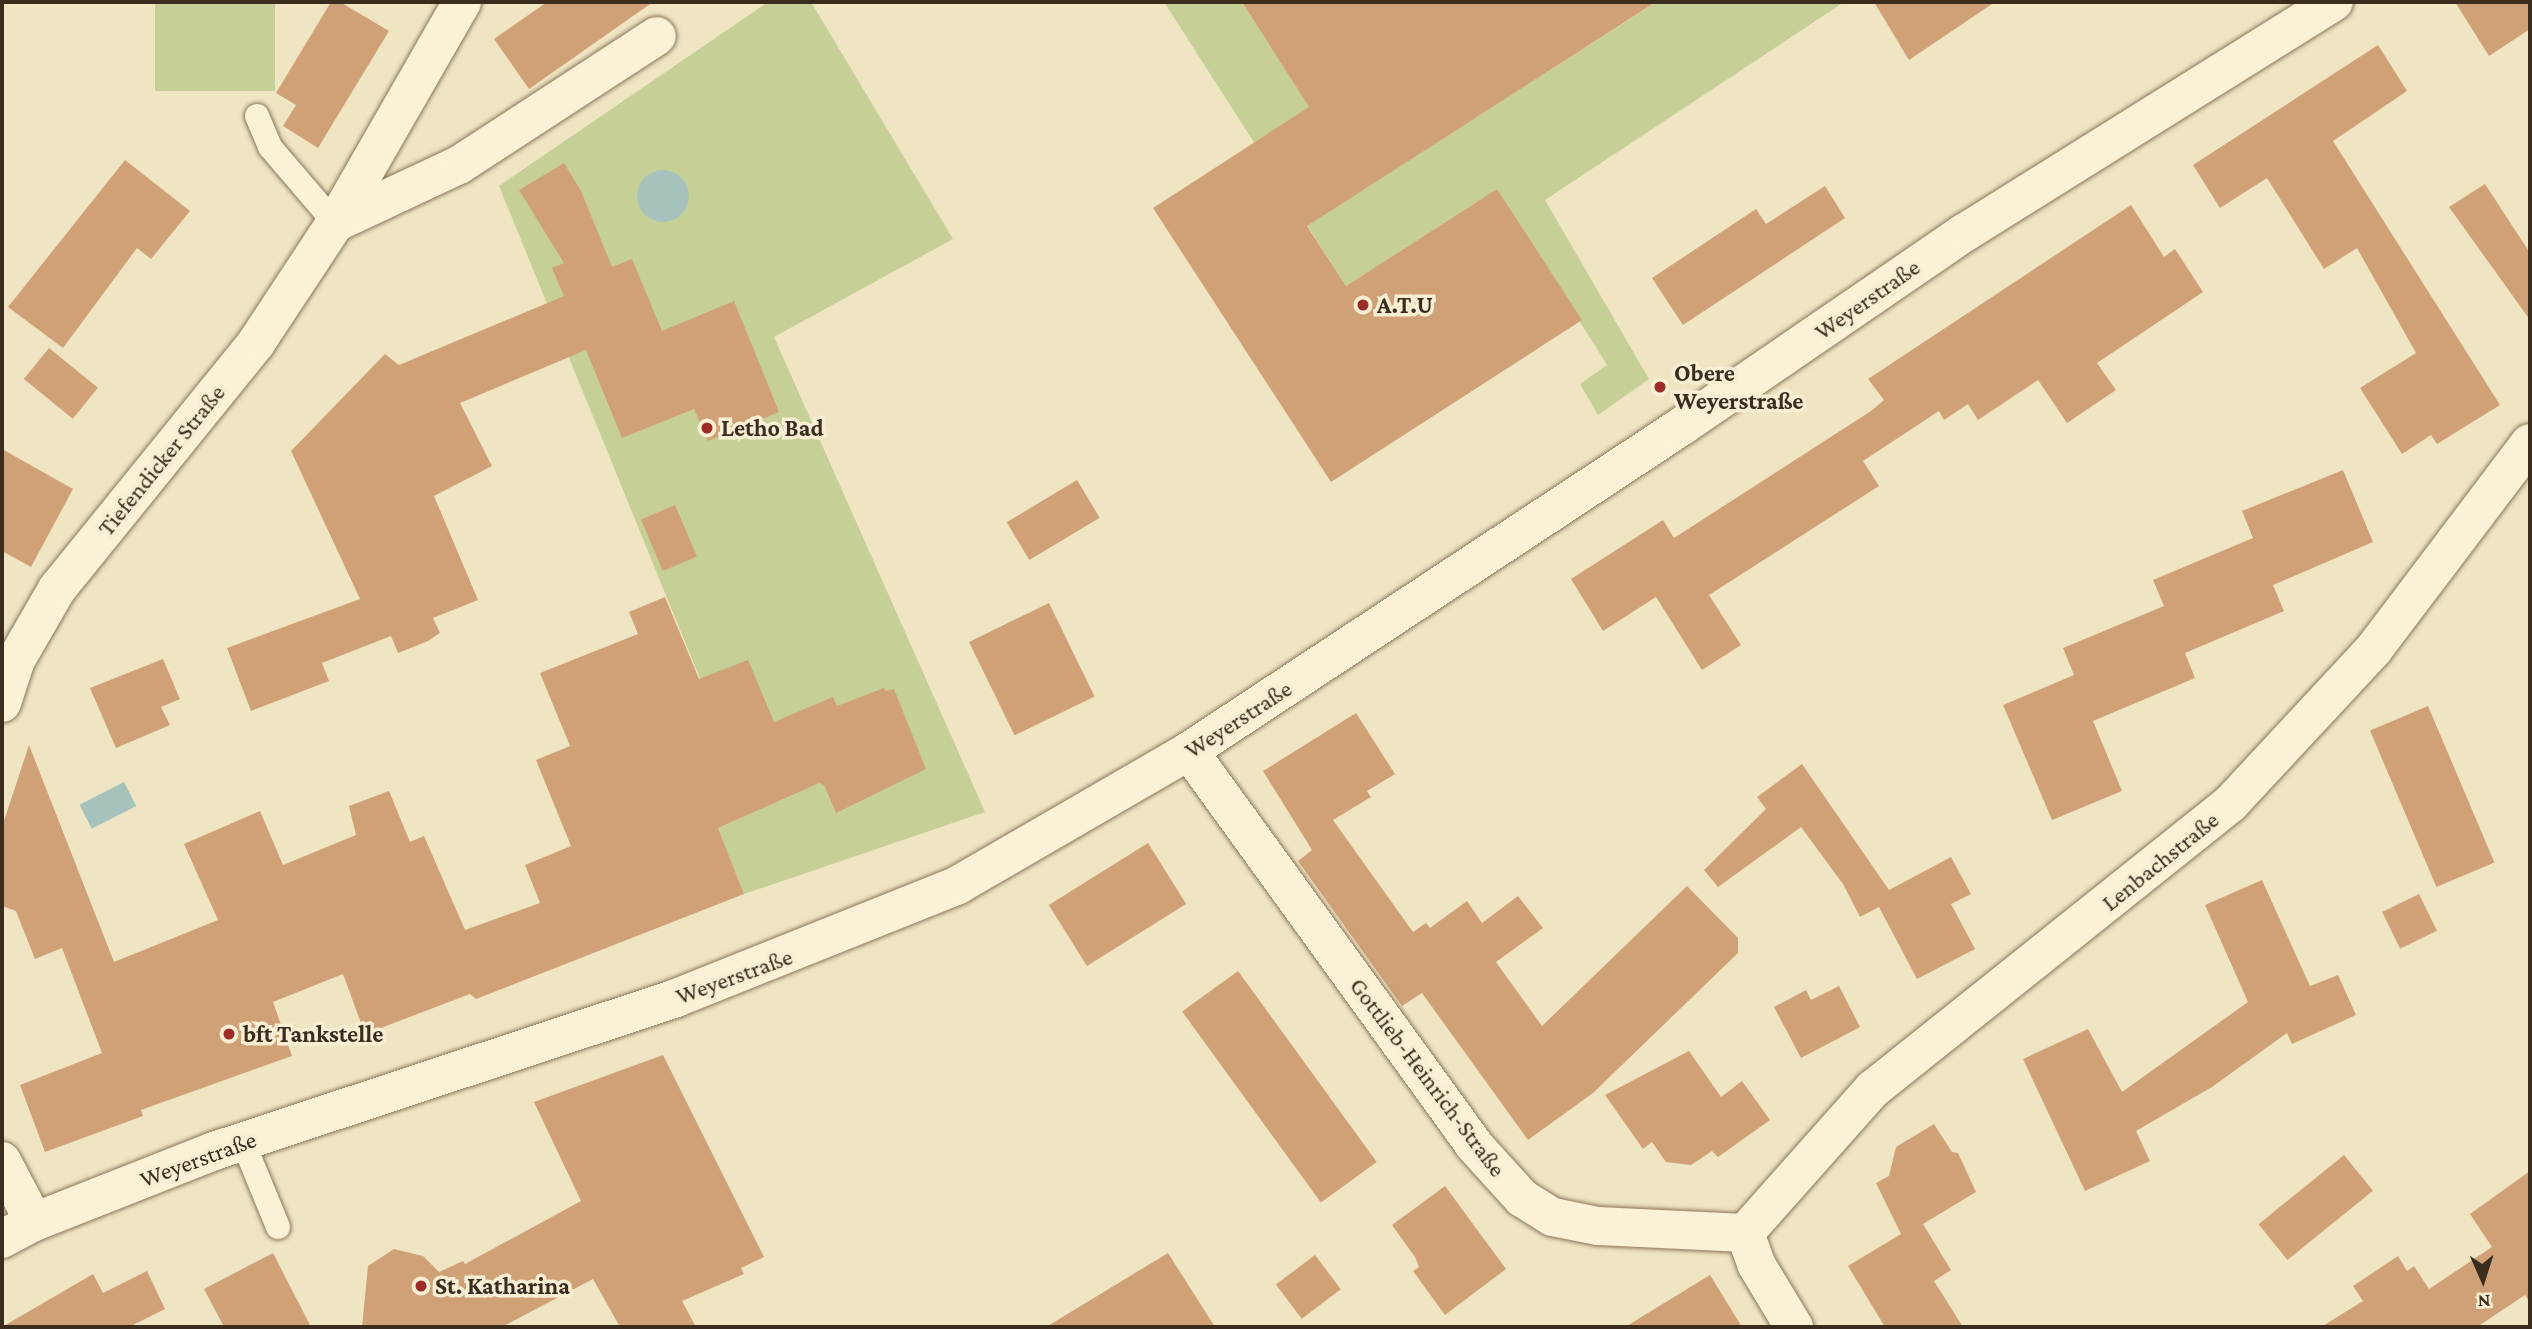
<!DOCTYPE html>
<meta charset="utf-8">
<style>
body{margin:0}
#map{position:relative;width:2532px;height:1329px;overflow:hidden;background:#f0e5c3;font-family:"Crimson Pro",serif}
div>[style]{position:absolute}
.green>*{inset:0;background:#c5cf96;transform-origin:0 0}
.water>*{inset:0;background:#a5c3bc;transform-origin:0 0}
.round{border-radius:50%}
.building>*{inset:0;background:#d0a177;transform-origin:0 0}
.roads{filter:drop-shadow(0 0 2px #8b7659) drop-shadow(0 0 2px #8b7659)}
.lane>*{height:24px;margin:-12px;padding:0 12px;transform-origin:12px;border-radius:12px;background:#faf1d7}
.street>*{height:38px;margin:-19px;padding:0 19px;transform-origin:19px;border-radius:19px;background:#faf1d7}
.secondary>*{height:38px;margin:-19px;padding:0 19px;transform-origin:19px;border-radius:19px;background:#faf1d7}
.dots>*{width:19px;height:19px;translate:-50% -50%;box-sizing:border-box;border:4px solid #f7eed3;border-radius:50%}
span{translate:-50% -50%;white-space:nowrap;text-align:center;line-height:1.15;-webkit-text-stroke:7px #f7eed3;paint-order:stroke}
.street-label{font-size:24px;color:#3a2d1e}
.poi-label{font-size:24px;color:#3a2d1e;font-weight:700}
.left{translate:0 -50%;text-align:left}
.frame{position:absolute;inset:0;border:4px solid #3a2d1e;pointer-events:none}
.north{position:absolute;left:2448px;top:1245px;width:70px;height:70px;-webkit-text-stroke:5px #f7eed3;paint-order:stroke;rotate:177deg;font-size:19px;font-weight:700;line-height:28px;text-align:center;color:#3a2d1e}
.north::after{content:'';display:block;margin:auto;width:24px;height:32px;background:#3a2d1e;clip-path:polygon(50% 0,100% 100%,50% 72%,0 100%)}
</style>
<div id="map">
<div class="green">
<i style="left:155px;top:2px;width:120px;height:89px"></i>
<i style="clip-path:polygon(768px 2px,811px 2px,953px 239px,774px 337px,985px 812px,744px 894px,718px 828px,743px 817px,734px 762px,499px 186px)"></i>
<i style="clip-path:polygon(1164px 2px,1242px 2px,1362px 190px,1657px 2px,1844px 2px,1545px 200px,1649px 379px,1598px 415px,1580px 384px,1607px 365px,1497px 189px,1346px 286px)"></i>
</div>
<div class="water">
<i class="round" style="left:637px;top:170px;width:52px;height:52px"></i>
<i style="left:124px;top:782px;width:27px;height:50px;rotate:63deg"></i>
</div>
<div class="building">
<i style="clip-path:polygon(331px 2px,340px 2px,389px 31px,318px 148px,283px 126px,296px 105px,276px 93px)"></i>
<i style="clip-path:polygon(547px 2px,653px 2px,529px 89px,494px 39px)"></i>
<i style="clip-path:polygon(1242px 2px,1656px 2px,1307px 226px,1346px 286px,1497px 189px,1582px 320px,1331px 482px,1153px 208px,1309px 107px)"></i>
<i style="clip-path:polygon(1874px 2px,1995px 2px,1909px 60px)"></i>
<i style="clip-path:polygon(2455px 2px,2530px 2px,2530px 29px,2489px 56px)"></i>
<i style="clip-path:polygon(2378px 45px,2407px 91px,2333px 141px,2500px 405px,2437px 444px,2431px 435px,2402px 454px,2360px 388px,2416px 353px,2357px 248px,2324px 269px,2267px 178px,2220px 208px,2193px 165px)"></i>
<i style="clip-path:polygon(125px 160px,190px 211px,151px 259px,137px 248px,63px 348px,8px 307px)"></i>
<i style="clip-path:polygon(564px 163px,581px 191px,612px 267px,632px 259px,662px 331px,734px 301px,779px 412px,708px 441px,694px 409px,622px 438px,586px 350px,460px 403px,492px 466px,434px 496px,478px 600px,433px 618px,440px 633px,428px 641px,398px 653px,391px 636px,322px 663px,329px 681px,251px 711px,227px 648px,360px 599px,291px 451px,385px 354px,399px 365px,564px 296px,552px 268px,564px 263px,519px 190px)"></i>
<i style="clip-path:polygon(2485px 184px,2530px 253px,2530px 320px,2449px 207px)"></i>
<i style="clip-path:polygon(1825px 186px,1845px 218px,1683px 325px,1652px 278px,1756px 209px,1766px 224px)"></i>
<i style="clip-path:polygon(2131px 205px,2164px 257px,2175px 249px,2203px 292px,2097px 363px,2116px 390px,2067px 423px,2038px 380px,1978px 420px,1968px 404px,1944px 420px,1939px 411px,1863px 461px,1879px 486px,1709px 595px,1741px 645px,1702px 670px,1656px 597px,1603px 631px,1571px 579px,1663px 520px,1674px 538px,1871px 411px,1884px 400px,1868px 379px)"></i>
<i style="left:49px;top:348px;width:63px;height:40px;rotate:39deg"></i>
<i style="clip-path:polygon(2px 449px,73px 489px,31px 567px,2px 551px)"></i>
<i style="clip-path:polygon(2343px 470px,2373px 542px,2273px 585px,2284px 611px,2185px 653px,2195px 678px,2093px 721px,2122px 791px,2052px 820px,2003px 705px,2074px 675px,2063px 648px,2164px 606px,2153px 580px,2253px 538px,2242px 511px)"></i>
<i style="left:1077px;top:480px;width:44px;height:82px;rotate:59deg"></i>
<i style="left:675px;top:505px;width:56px;height:37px;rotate:67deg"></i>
<i style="clip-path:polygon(665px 597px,699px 679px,748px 660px,774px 722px,833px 697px,837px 706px,884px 688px,886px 691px,894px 689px,926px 769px,836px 813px,824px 785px,819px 783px,718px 828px,744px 894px,476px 999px,470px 994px,365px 1034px,343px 974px,273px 1002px,292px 1056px,141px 1110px,143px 1116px,45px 1152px,20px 1085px,102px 1053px,62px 948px,35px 959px,16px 911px,2px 906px,2px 827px,29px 745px,114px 962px,218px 920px,184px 844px,260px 811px,283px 865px,356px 835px,349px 806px,389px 791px,410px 842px,424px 836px,465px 930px,540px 903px,525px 865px,571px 846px,536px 760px,570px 746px,540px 673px,638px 634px,629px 612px)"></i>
<i style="left:1049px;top:603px;width:104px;height:89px;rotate:64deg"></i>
<i style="clip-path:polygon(163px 659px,180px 699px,161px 707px,170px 725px,116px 748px,90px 688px)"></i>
<i style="left:2428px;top:706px;width:170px;height:63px;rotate:67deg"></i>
<i style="clip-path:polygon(1356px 713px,1395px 774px,1367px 791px,1371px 797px,1333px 820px,1413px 932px,1426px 923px,1430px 928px,1467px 901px,1482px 923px,1518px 896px,1543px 928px,1496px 962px,1542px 1026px,1687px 886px,1738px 938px,1738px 953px,1593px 1093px,1528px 1140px,1422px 993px,1402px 1006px,1298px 861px,1312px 850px,1263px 771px)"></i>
<i style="clip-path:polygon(1802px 764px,1889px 890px,1951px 857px,1971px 894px,1951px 904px,1975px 949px,1917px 979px,1879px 907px,1860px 917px,1843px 884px,1801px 827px,1718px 887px,1704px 870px,1766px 809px,1757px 797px)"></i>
<i style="left:1148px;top:843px;width:72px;height:117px;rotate:58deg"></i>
<i style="clip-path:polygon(2262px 880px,2310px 986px,2338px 975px,2356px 1015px,2292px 1044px,2287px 1033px,2212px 1087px,2136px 1131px,2150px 1161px,2085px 1191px,2023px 1059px,2088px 1029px,2122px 1092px,2248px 1002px,2205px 905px)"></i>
<i style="left:2419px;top:894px;width:41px;height:41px;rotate:64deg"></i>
<i style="left:1238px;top:971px;width:236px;height:69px;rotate:54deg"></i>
<i style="clip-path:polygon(1839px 986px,1860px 1027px,1801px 1058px,1774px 1007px,1806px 990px,1811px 1000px)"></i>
<i style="clip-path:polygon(1689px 1051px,1721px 1097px,1742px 1081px,1770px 1120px,1718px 1157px,1712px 1151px,1691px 1165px,1666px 1162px,1652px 1142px,1643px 1149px,1605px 1095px)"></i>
<i style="clip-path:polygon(663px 1055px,764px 1257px,741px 1268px,744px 1274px,682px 1301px,696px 1327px,620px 1327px,593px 1279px,502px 1327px,362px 1327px,368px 1266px,394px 1249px,423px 1256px,439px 1272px,463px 1261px,465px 1264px,581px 1201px,534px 1102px)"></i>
<i style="clip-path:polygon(1934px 1124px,1952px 1152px,1958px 1153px,1976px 1192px,1923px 1224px,1951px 1270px,1934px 1281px,1963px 1327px,1885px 1327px,1848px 1266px,1901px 1234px,1876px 1183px,1889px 1176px,1896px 1147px)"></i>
<i style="left:2344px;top:1155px;width:46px;height:110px;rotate:51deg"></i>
<i style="clip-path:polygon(2530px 1171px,2530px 1303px,2525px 1295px,2477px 1327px,2321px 1327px,2363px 1301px,2353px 1286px,2398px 1256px,2407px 1271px,2414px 1266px,2429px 1289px,2492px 1247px,2470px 1214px)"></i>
<i style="clip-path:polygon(1445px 1186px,1506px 1269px,1445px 1315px,1413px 1271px,1419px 1267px,1415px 1257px,1392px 1225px)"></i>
<i style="clip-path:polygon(273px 1253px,311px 1327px,224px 1327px,204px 1289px)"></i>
<i style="clip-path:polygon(1168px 1253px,1215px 1327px,1046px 1327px)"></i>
<i style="left:1315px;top:1255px;width:43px;height:49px;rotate:53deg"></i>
<i style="clip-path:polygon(147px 1271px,165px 1309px,129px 1327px,2px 1327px,93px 1274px,103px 1293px)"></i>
<i style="clip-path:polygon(1710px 1275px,1742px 1327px,1625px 1327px)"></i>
</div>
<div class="roads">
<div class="lane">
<i style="left:257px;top:116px;width:34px;rotate:67deg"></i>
<i style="left:270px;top:147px;width:100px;rotate:49.5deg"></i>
<i style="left:243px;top:1142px;width:92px;rotate:67.6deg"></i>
</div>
<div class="street">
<i style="left:335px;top:223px;width:137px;rotate:-25.1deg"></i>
<i style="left:459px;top:165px;width:236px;rotate:-33.1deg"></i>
<i style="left:2px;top:703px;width:45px;rotate:-72deg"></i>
<i style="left:16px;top:660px;width:82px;rotate:-60deg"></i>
<i style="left:57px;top:589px;width:316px;rotate:-51deg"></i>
<i style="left:256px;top:343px;width:144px;rotate:-56.6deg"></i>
<i style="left:335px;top:223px;width:255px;rotate:-60.1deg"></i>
<i style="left:1189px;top:751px;width:485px;rotate:54.1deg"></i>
<i style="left:1473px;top:1144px;width:73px;rotate:47.8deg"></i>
<i style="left:1522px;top:1198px;width:36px;rotate:32deg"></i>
<i style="left:1553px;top:1217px;width:46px;rotate:11.3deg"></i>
<i style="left:1598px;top:1226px;width:147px;rotate:2.7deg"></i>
<i style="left:1745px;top:1233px;width:33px;rotate:70deg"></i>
<i style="left:1756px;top:1264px;width:74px;rotate:58.9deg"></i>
<i style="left:2px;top:1161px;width:69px;rotate:62.3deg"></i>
<i style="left:1745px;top:1233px;width:193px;rotate:-48.4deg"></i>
<i style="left:1873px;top:1089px;width:458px;rotate:-38.6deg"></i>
<i style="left:2231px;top:803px;width:210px;rotate:-47.1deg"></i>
<i style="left:2374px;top:649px;width:258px;rotate:-52.9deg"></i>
</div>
<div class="secondary">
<i style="left:2px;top:1239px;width:36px;rotate:-28deg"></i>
<i style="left:34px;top:1222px;width:193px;rotate:-21.5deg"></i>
<i style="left:214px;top:1151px;width:487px;rotate:-18.3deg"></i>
<i style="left:676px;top:998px;width:304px;rotate:-21.8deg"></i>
<i style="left:958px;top:885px;width:267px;rotate:-30.1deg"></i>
<i style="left:1189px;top:751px;width:590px;rotate:-33.39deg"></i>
<i style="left:1682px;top:426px;width:342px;rotate:-34.4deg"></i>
<i style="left:1964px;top:233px;width:436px;rotate:-32deg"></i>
</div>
</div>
<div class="dots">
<i style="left:1363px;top:305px;background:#9d2b26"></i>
<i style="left:1660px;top:387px;background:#9d2b26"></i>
<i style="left:707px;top:428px;background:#9d2b26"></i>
<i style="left:229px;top:1034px;background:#9d2b26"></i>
<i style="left:421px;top:1286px;background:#9d2b26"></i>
</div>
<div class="street-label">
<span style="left:1867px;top:299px;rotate:-35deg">Weyerstraße</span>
<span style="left:161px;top:460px;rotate:-51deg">Tiefendicker Straße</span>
<span style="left:1238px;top:719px;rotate:-33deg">Weyerstraße</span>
<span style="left:2160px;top:861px;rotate:-39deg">Lenbachstraße</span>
<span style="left:734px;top:976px;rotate:-20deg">Weyerstraße</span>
<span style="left:1428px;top:1077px;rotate:53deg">Gottlieb-Heinrich-Straße</span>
<span style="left:198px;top:1159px;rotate:-20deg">Weyerstraße</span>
</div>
<div class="poi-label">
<span class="left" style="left:1377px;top:305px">A.T.U</span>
<span class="left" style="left:1674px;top:387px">Obere<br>Weyerstraße</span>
<span class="left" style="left:721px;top:428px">Letho Bad</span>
<span class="left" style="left:243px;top:1034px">bft Tankstelle</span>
<span class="left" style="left:435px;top:1286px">St. Katharina</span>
</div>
<div class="frame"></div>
<div class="north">N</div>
</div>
